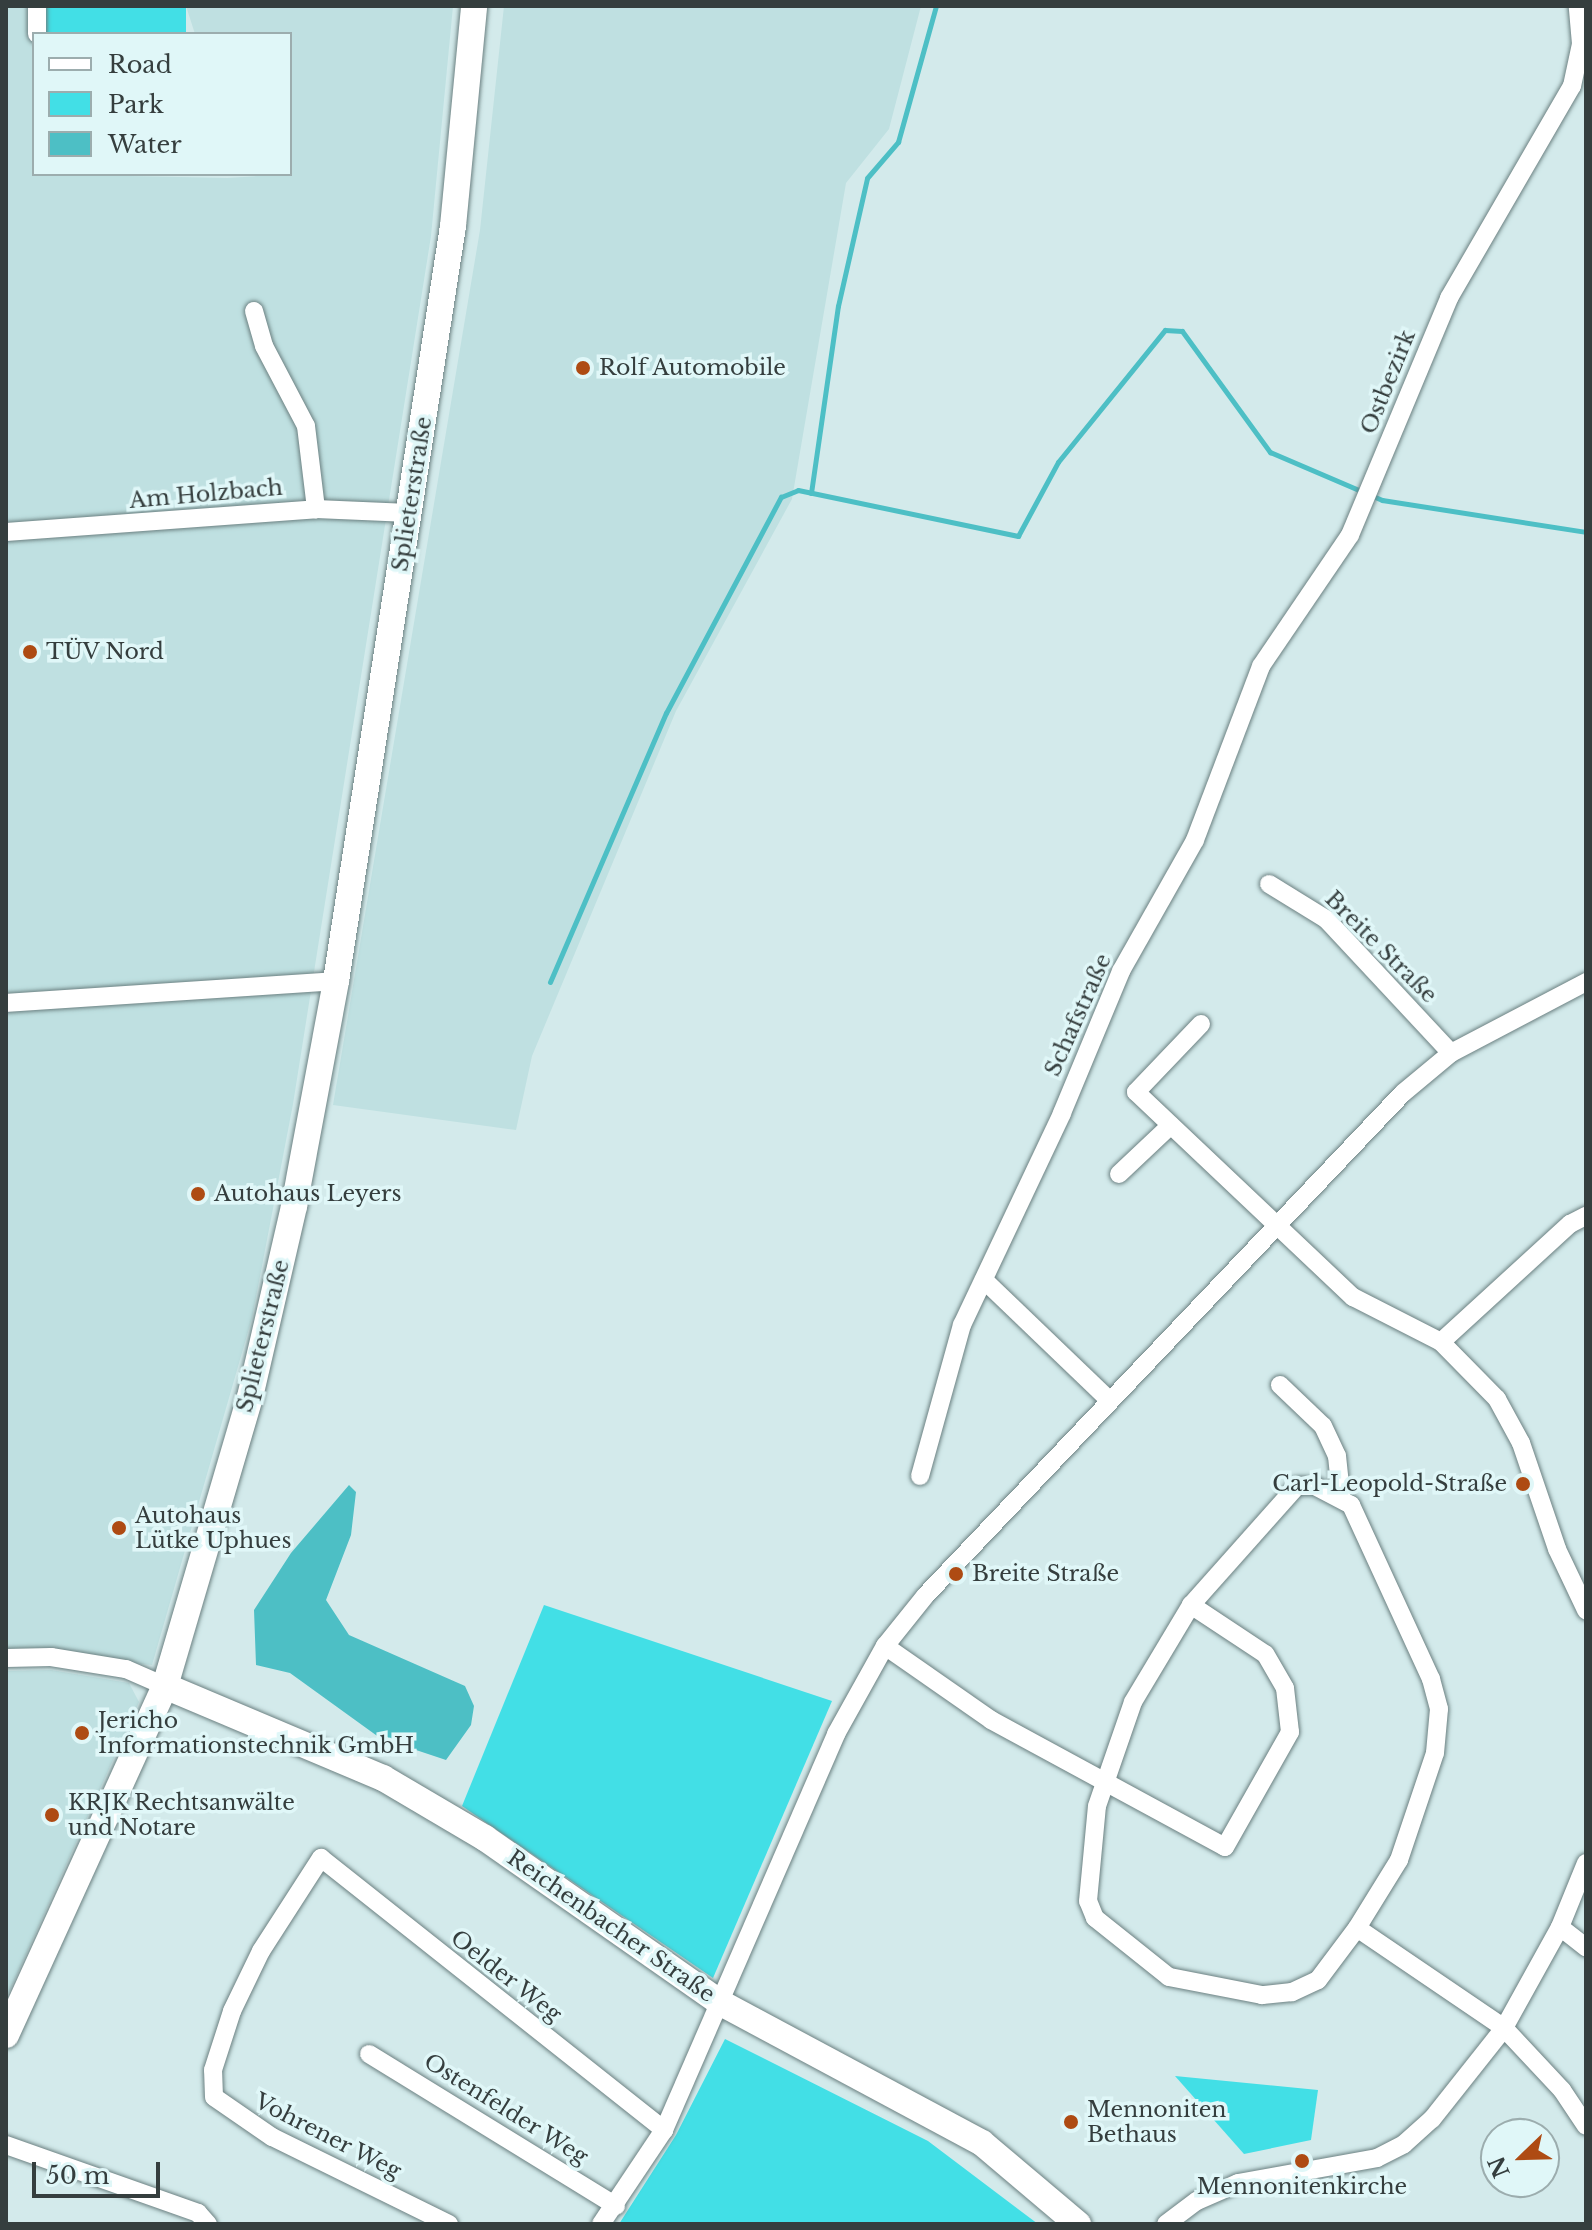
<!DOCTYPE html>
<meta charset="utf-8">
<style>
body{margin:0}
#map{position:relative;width:1592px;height:2230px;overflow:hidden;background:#d3eaeb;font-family:"Libre Baskerville",serif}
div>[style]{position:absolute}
.built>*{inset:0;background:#bfe0e1}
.green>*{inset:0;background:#42dfe6;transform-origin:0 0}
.water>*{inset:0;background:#4dbfc5}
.stream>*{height:5px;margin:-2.5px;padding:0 2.5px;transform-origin:2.5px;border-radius:2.5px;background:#4dbfc5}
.roads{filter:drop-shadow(0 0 2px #6b8081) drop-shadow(0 0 2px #6b8081)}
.street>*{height:18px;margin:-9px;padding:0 9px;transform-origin:9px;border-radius:9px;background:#fff}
.secondary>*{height:26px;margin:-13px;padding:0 13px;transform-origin:13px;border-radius:13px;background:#fff}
.dots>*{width:22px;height:22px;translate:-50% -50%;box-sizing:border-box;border:4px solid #e0f7f8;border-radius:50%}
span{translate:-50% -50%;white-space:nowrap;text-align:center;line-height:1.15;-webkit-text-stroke:7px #e0f7f8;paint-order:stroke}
.poi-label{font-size:22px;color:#353e3e}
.left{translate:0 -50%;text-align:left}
.right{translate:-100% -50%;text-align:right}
.street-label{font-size:22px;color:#353e3e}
.frame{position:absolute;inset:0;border:8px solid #353e3e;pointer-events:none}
.legend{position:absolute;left:32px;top:32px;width:260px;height:144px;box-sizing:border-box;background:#e0f7f8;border:2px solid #9cadae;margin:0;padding:10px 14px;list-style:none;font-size:24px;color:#353e3e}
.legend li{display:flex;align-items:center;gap:16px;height:40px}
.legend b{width:40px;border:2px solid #9cadae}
.north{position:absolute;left:1480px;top:2118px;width:80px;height:80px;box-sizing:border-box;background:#e0f7f8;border:2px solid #9cadae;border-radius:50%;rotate:247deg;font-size:22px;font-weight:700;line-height:32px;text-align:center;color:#353e3e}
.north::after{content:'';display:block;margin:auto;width:28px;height:36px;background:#ae4b13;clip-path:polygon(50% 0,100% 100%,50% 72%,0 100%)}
.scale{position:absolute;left:32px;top:2162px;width:128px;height:36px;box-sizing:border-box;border:4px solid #353e3e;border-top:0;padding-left:10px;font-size:24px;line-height:28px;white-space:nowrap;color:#353e3e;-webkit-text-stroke:6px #e0f7f8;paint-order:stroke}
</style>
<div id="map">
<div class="built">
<i style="clip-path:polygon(6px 6px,46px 6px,46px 34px,34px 34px,34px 174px,227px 178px,290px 174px,290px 34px,195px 34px,186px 6px,453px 6px,431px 236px,293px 1104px,252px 1318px,152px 1665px,6px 1652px)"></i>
<i style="clip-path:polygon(504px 6px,921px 6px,889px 129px,846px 183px,792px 499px,676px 711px,532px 1056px,516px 1130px,333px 1105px,480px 230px)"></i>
<i style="clip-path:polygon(51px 1670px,129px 1683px,139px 1702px,6px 1999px,6px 1671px)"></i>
</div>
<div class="green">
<i style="left:46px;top:6px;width:140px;height:28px"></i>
<i style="clip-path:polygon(544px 1605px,832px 1701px,713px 1978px,462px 1806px)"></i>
<i style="clip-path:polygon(725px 2039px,928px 2141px,1038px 2224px,619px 2224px,676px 2135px)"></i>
<i style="clip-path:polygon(1175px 2076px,1318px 2090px,1311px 2140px,1244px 2154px)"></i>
</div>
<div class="water">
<i style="clip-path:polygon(349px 1485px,356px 1492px,351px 1535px,326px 1600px,349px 1635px,465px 1686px,474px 1706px,471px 1725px,446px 1760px,380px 1738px,290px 1673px,256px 1665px,254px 1610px,291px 1553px)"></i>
</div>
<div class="stream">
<i style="left:811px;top:493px;width:189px;rotate:-81.8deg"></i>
<i style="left:838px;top:306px;width:131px;rotate:-77.2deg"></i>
<i style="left:867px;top:178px;width:48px;rotate:-49.3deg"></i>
<i style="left:898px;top:142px;width:141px;rotate:-74.4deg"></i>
<i style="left:550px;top:982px;width:293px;rotate:-66.7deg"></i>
<i style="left:666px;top:713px;width:245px;rotate:-62deg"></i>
<i style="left:781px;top:497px;width:18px;rotate:-22deg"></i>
<i style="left:798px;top:490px;width:225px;rotate:11.8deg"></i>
<i style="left:1018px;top:536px;width:84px;rotate:-61.6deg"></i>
<i style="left:1058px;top:462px;width:170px;rotate:-51deg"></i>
<i style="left:1165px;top:330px;width:17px;rotate:3deg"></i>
<i style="left:1182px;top:331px;width:150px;rotate:54deg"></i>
<i style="left:1270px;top:452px;width:122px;rotate:23.2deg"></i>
<i style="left:1382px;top:500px;width:206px;rotate:8.9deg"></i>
</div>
<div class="roads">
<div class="street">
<i style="left:37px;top:34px;width:28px;rotate:-90deg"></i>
<i style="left:254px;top:311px;width:36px;rotate:74deg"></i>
<i style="left:264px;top:346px;width:90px;rotate:62.3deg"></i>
<i style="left:306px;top:426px;width:84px;rotate:83.1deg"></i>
<i style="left:6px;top:532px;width:311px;rotate:-4.2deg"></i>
<i style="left:316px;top:509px;width:93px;rotate:2.5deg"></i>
<i style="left:1269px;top:884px;width:67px;rotate:31.6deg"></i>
<i style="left:1326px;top:919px;width:183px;rotate:47deg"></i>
<i style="left:6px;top:1003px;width:331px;rotate:-3.8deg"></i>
<i style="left:1201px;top:1024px;width:94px;rotate:133.7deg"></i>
<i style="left:1136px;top:1092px;width:299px;rotate:43.4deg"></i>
<i style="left:1353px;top:1297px;width:99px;rotate:27.1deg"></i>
<i style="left:1441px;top:1342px;width:80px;rotate:45.5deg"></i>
<i style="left:1497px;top:1399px;width:50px;rotate:61.4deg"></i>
<i style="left:1521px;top:1443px;width:112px;rotate:71.2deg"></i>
<i style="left:1557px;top:1549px;width:68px;rotate:64.6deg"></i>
<i style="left:1119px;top:1174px;width:71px;rotate:-43.3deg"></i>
<i style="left:984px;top:1280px;width:173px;rotate:43.8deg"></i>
<i style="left:1441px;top:1342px;width:175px;rotate:-42.5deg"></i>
<i style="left:1570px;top:1224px;width:18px;rotate:-27deg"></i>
<i style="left:1280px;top:1385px;width:59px;rotate:43.6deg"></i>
<i style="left:1323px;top:1426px;width:33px;rotate:65deg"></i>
<i style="left:1337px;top:1456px;width:39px;rotate:84deg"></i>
<i style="left:920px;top:1476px;width:157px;rotate:-74.5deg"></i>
<i style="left:962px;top:1325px;width:234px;rotate:-64.7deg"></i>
<i style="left:1062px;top:1113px;width:154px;rotate:-67.4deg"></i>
<i style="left:1121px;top:971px;width:150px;rotate:-60.5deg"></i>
<i style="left:1195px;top:840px;width:186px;rotate:-69.2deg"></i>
<i style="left:1261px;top:666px;width:158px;rotate:-55.8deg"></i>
<i style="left:1350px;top:535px;width:257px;rotate:-67.3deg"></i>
<i style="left:1449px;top:298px;width:245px;rotate:-59.9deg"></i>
<i style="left:1572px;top:86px;width:43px;rotate:-77.9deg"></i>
<i style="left:1581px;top:44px;width:38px;rotate:-95deg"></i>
<i style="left:1297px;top:1486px;width:18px"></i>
<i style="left:1315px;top:1486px;width:41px;rotate:27.8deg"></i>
<i style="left:1351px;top:1505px;width:192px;rotate:65.3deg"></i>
<i style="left:1431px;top:1679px;width:31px;rotate:75deg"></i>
<i style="left:1439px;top:1709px;width:44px;rotate:95.2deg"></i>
<i style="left:1435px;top:1753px;width:113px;rotate:108.6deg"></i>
<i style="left:1399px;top:1860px;width:80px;rotate:121.7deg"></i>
<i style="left:1357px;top:1928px;width:65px;rotate:126.9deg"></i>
<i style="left:1318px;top:1980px;width:29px;rotate:155deg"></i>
<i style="left:1292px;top:1992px;width:30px;rotate:174deg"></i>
<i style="left:1262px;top:1995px;width:95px;rotate:-169deg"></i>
<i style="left:1169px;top:1977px;width:95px;rotate:-141.4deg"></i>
<i style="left:1095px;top:1918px;width:18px;rotate:-112deg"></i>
<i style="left:1088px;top:1901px;width:95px;rotate:-84.6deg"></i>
<i style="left:1097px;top:1806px;width:110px;rotate:-70.9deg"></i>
<i style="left:1133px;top:1702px;width:113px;rotate:-59.1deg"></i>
<i style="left:1191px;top:1605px;width:159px;rotate:-48.3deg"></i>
<i style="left:885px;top:1646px;width:129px;rotate:34.9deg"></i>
<i style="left:991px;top:1720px;width:266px;rotate:28.5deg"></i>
<i style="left:1225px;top:1847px;width:132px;rotate:-60.5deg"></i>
<i style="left:1290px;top:1732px;width:44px;rotate:-96.5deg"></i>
<i style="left:1285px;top:1688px;width:39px;rotate:-120deg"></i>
<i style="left:1265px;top:1654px;width:89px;rotate:-146.5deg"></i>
<i style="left:6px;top:1658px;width:45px;rotate:-1.3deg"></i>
<i style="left:51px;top:1657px;width:76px;rotate:9.1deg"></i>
<i style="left:126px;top:1669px;width:43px;rotate:23.6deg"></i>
<i style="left:1560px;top:1927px;width:33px;rotate:38deg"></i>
<i style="left:1357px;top:1928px;width:178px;rotate:34.2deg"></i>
<i style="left:1504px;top:2028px;width:85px;rotate:46.9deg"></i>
<i style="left:1562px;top:2090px;width:43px;rotate:56.3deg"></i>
<i style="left:369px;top:2054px;width:290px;rotate:31.6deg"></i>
<i style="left:6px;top:2145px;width:204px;rotate:19.5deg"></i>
<i style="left:198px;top:2213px;width:15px;rotate:48deg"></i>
<i style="left:449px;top:2224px;width:197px;rotate:-153.8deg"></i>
<i style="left:272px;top:2137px;width:70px;rotate:-145.4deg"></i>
<i style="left:214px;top:2097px;width:27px;rotate:-92deg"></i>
<i style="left:213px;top:2070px;width:62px;rotate:-72.1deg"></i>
<i style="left:232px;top:2011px;width:67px;rotate:-64.2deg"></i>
<i style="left:261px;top:1951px;width:111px;rotate:-57.2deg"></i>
<i style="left:321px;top:1858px;width:438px;rotate:38.4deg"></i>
<i style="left:601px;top:2224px;width:113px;rotate:-56.2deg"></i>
<i style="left:664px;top:2130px;width:432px;rotate:-66.5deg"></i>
<i style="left:836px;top:1734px;width:101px;rotate:-60.9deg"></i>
<i style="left:885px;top:1646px;width:64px;rotate:-51.3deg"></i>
<i style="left:925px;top:1596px;width:694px;rotate:-46.46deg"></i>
<i style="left:1403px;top:1093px;width:62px;rotate:-39.8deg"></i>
<i style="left:1451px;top:1053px;width:153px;rotate:-27.7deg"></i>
<i style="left:1166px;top:2224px;width:39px;rotate:-37deg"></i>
<i style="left:1197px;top:2201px;width:45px;rotate:-23.7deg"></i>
<i style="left:1238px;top:2183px;width:141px;rotate:-10.2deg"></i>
<i style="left:1377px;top:2158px;width:30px;rotate:-27deg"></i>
<i style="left:1404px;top:2144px;width:38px;rotate:-42deg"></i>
<i style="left:1432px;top:2119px;width:116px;rotate:-51.6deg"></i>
<i style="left:1504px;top:2028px;width:115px;rotate:-61deg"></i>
<i style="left:1560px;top:1927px;width:69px;rotate:-67.9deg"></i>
</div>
<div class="secondary">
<i style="left:165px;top:1686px;width:237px;rotate:22.9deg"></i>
<i style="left:383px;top:1778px;width:118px;rotate:30.5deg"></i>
<i style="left:485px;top:1838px;width:288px;rotate:35deg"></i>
<i style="left:721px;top:2003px;width:296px;rotate:28.2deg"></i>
<i style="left:982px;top:2143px;width:126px;rotate:40.2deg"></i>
<i style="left:6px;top:2035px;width:384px;rotate:-65.5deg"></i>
<i style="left:165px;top:1686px;width:301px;rotate:-73.6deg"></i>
<i style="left:250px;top:1397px;width:196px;rotate:-77deg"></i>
<i style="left:294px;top:1206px;width:229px;rotate:-79.4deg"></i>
<i style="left:336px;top:981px;width:764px;rotate:-81.19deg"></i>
<i style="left:453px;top:226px;width:221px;rotate:-84.5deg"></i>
</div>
</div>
<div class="dots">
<i style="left:583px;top:368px;background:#ae4b13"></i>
<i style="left:30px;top:652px;background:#ae4b13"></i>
<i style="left:198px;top:1194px;background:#ae4b13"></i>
<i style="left:1523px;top:1484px;background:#ae4b13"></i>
<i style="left:119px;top:1528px;background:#ae4b13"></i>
<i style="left:956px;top:1574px;background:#ae4b13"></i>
<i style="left:82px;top:1733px;background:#ae4b13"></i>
<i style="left:52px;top:1815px;background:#ae4b13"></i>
<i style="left:1071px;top:2122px;background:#ae4b13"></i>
<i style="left:1302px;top:2161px;background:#ae4b13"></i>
</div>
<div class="poi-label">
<span class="left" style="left:599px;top:368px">Rolf Automobile</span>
<span class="left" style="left:46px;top:652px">TÜV Nord</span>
<span class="left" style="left:214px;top:1194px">Autohaus Leyers</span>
<span class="right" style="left:1507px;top:1484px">Carl-Leopold-Straße</span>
<span class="left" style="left:135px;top:1528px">Autohaus<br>Lütke Uphues</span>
<span class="left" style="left:972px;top:1574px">Breite Straße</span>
<span class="left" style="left:98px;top:1733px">Jericho<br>Informationstechnik GmbH</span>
<span class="left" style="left:68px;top:1815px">KRJK Rechtsanwälte<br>und Notare</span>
<span class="left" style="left:1087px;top:2122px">Mennoniten<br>Bethaus</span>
<span style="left:1302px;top:2187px">Mennonitenkirche</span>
</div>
<div class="street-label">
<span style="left:1388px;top:382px;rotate:-68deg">Ostbezirk</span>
<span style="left:206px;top:494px;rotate:-5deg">Am Holzbach</span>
<span style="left:412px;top:494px;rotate:-81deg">Splieterstraße</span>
<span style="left:1381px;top:947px;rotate:45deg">Breite Straße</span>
<span style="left:1078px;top:1015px;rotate:-66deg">Schafstraße</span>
<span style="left:263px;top:1336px;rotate:-76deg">Splieterstraße</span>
<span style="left:611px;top:1926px;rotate:35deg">Reichenbacher Straße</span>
<span style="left:506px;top:1976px;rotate:38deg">Oelder Weg</span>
<span style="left:506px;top:2109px;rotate:32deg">Ostenfelder Weg</span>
<span style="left:328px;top:2136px;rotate:27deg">Vohrener Weg</span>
</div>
<div class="frame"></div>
<ul class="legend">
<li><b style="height:10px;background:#fff"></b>Road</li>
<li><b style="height:22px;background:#42dfe6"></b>Park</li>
<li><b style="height:22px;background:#4dbfc5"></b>Water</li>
</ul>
<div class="north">N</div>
<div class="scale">50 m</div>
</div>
